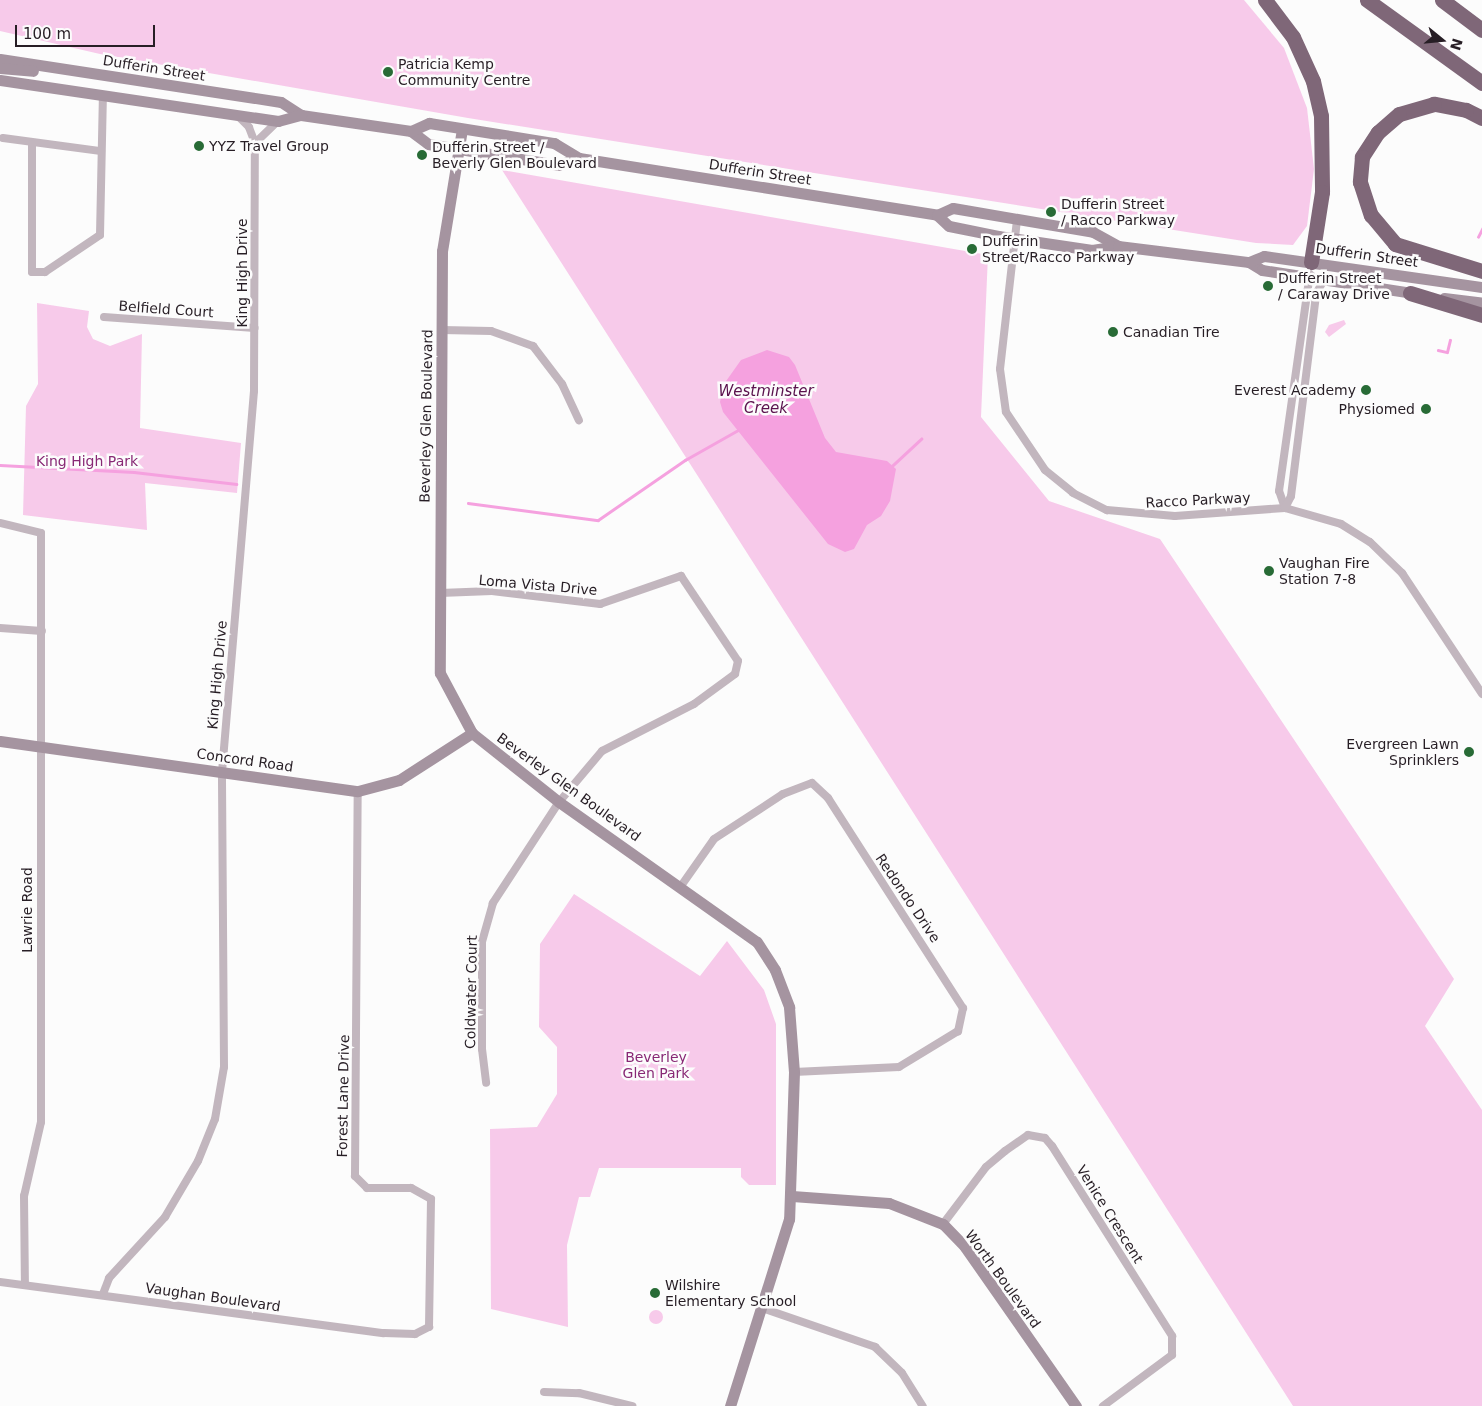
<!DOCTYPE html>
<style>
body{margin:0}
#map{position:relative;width:1482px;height:1406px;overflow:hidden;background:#fcfcfc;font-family:"DejaVu Sans",sans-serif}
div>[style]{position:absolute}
.green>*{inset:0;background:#f7caea}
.round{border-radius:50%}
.water>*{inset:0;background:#f5a1df}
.stream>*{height:2.5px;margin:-1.25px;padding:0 1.25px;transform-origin:1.25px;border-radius:1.25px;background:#f5a1df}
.street>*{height:8px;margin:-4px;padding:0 4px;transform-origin:4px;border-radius:4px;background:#c2b6be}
.secondary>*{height:11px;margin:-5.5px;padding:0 5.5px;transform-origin:5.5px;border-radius:5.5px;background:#a594a0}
.highway>*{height:15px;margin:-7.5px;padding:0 7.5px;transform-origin:7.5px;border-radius:7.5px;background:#7f6778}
.dots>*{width:14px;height:14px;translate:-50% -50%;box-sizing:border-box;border:2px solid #fcfcfc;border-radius:50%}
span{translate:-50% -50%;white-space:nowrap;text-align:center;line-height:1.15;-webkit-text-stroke:5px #fcfcfc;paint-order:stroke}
.poi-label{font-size:14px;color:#271e25}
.left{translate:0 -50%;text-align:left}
.right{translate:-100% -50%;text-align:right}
.street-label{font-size:14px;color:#271e25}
.park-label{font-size:14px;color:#882975}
.water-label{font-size:15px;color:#5a124d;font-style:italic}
.north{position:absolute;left:1417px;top:15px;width:50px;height:50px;-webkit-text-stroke:4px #fcfcfc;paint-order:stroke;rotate:107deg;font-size:14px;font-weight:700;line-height:20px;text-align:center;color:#271e25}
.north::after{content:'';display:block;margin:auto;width:18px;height:22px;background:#271e25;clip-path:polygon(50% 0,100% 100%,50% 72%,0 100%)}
.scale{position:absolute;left:15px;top:25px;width:140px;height:22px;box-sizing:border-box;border:2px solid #271e25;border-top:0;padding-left:6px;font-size:15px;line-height:18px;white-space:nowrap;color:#271e25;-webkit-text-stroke:4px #fcfcfc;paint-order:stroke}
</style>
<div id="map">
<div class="green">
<i style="clip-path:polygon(0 0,1244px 0,1284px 48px,1307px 108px,1314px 169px,1307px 226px,1293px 245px,1256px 243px,468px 118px,100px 54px,0 31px)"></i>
<i style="clip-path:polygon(502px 170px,988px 255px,981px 417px,1049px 501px,1160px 539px,1454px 979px,1425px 1026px,1482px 1110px,1482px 1406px,1293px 1406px)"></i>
<i style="clip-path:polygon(37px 303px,89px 311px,87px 327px,93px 339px,110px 346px,142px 334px,140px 428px,241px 443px,237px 493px,145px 483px,147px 530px,23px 515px,26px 406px,38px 384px)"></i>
<i style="clip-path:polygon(1344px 320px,1346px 324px,1329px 337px,1325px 332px,1329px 325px)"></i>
<i style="clip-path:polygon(574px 894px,700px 976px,727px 941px,764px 990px,776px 1024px,776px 1185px,749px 1185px,741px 1177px,741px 1168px,599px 1168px,590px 1197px,579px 1197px,567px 1245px,568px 1327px,491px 1309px,490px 1129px,537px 1127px,557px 1094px,557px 1047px,539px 1027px,540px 944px)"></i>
<i class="round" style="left:649px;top:1310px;width:14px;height:14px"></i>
</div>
<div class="water">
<i style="clip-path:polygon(767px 350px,789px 357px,795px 365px,825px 438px,836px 452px,887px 461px,896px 469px,890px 501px,881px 516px,867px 525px,854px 549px,845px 552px,828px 544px,723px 412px,720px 402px,724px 384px,741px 360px)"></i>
</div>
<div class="stream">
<i style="left:1478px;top:237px;width:9px;rotate:-63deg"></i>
<i style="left:1438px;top:350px;width:9px;rotate:13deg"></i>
<i style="left:1447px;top:352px;width:12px;rotate:-76deg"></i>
<i style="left:0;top:465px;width:134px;rotate:3deg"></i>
<i style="left:134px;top:472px;width:103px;rotate:6.7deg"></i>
<i style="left:892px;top:466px;width:40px;rotate:-43deg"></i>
<i style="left:468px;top:503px;width:131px;rotate:7.5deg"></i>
<i style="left:598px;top:520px;width:106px;rotate:-34.6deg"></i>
<i style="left:685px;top:460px;width:63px;rotate:-29.4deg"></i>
</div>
<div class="street">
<i style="left:3px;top:138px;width:99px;rotate:7.6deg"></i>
<i style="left:255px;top:143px;width:32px;rotate:-44deg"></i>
<i style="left:32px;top:144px;width:128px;rotate:90deg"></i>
<i style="left:32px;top:272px;width:13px"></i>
<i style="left:45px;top:272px;width:66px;rotate:-33.9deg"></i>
<i style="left:100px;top:235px;width:140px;rotate:-88.8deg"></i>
<i style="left:1017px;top:220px;width:150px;rotate:96.5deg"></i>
<i style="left:1000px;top:369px;width:43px;rotate:82.1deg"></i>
<i style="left:1006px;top:412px;width:70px;rotate:56.1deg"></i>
<i style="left:1045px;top:470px;width:36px;rotate:39deg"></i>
<i style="left:1073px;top:493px;width:38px;rotate:27deg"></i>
<i style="left:1107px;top:510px;width:68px;rotate:5deg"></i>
<i style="left:1175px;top:516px;width:110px;rotate:-4.2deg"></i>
<i style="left:1285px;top:508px;width:58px;rotate:15.9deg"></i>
<i style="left:1341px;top:524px;width:34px;rotate:32deg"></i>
<i style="left:1370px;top:542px;width:45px;rotate:44.1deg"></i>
<i style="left:1402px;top:573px;width:145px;rotate:56.5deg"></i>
<i style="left:104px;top:317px;width:151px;rotate:4.2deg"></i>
<i style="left:442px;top:330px;width:49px;rotate:1.2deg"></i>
<i style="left:491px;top:331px;width:45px;rotate:19.7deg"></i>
<i style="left:533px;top:346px;width:48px;rotate:52.7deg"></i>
<i style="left:562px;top:384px;width:40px;rotate:65deg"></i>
<i style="left:1285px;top:508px;width:18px;rotate:-109deg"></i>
<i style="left:1279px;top:491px;width:219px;rotate:-81.9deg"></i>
<i style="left:1285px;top:508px;width:13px;rotate:-63deg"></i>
<i style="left:1291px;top:496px;width:204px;rotate:-82.9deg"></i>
<i style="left:1316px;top:294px;width:18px;rotate:-61deg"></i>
<i style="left:0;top:523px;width:42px;rotate:13.7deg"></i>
<i style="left:41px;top:533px;width:589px;rotate:90deg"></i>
<i style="left:41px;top:1122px;width:76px;rotate:102.9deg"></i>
<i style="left:24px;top:1196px;width:89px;rotate:89.4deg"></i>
<i style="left:440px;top:593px;width:52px;rotate:-2.2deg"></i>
<i style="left:492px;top:591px;width:109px;rotate:6.9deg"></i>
<i style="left:600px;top:604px;width:86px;rotate:-19.1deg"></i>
<i style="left:681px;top:576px;width:102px;rotate:56.2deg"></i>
<i style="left:738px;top:661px;width:13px;rotate:103deg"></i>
<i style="left:735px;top:674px;width:51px;rotate:143.8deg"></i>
<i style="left:694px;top:704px;width:103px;rotate:152.9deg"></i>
<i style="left:602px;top:751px;width:67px;rotate:130.1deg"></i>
<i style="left:559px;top:802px;width:121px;rotate:123.2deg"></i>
<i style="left:493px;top:903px;width:41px;rotate:105.8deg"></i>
<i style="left:482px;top:942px;width:107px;rotate:90deg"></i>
<i style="left:482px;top:1049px;width:34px;rotate:83deg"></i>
<i style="left:0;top:628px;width:42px;rotate:4.1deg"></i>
<i style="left:681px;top:886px;width:57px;rotate:-54.9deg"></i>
<i style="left:714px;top:839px;width:82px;rotate:-33.1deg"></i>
<i style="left:783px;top:794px;width:31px;rotate:-21deg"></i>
<i style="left:812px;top:783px;width:22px;rotate:43deg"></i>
<i style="left:828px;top:798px;width:250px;rotate:57.3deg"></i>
<i style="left:963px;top:1008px;width:24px;rotate:102deg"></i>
<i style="left:958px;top:1031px;width:69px;rotate:148.6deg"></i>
<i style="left:899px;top:1067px;width:105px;rotate:177.3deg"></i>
<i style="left:943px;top:1224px;width:71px;rotate:-53deg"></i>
<i style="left:986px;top:1167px;width:25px;rotate:-40deg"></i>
<i style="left:1005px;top:1151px;width:28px;rotate:-35deg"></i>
<i style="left:1028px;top:1135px;width:17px;rotate:10deg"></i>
<i style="left:1045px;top:1138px;width:11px;rotate:49deg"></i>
<i style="left:1052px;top:1146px;width:225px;rotate:57.7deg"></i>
<i style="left:1172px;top:1336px;width:19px;rotate:90deg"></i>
<i style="left:1172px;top:1355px;width:86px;rotate:143.5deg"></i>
<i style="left:0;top:1282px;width:387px;rotate:7.6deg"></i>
<i style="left:384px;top:1333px;width:31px;rotate:2deg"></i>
<i style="left:415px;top:1334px;width:16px;rotate:-27deg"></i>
<i style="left:429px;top:1327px;width:128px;rotate:-89.1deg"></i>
<i style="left:431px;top:1199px;width:23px;rotate:-151deg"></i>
<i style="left:411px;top:1188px;width:44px;rotate:180deg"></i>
<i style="left:367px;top:1188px;width:17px;rotate:-135deg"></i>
<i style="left:355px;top:1176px;width:385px;rotate:-89.6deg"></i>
<i style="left:103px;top:1294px;width:17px;rotate:-69deg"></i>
<i style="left:109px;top:1278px;width:83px;rotate:-47.4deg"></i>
<i style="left:165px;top:1217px;width:65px;rotate:-59.5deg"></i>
<i style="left:198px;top:1161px;width:45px;rotate:-68deg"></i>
<i style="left:215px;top:1119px;width:53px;rotate:-80.2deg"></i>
<i style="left:224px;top:1067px;width:295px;rotate:-90.4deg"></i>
<i style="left:222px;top:772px;width:382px;rotate:-85.2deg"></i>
<i style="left:254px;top:391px;width:248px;rotate:-89.8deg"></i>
<i style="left:255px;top:143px;width:17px;rotate:-111deg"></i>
<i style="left:249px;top:127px;width:16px;rotate:-135deg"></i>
<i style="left:762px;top:1308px;width:120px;rotate:19deg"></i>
<i style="left:875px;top:1347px;width:37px;rotate:44deg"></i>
<i style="left:902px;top:1373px;width:39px;rotate:58deg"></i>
<i style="left:544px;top:1392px;width:35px;rotate:2deg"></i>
<i style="left:579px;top:1393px;width:55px;rotate:13.8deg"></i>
</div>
<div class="secondary">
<i style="left:0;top:59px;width:284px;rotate:8.7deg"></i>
<i style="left:281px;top:102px;width:24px;rotate:33deg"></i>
<i style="left:301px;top:115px;width:111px;rotate:8.3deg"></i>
<i style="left:411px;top:131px;width:21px;rotate:37deg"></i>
<i style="left:428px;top:144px;width:13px;rotate:9deg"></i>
<i style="left:441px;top:146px;width:119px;rotate:9.2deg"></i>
<i style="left:558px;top:165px;width:22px;rotate:-18deg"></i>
<i style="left:0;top:68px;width:33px;rotate:5deg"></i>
<i style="left:0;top:80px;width:281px;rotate:8.4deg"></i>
<i style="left:278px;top:121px;width:24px;rotate:-15deg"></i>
<i style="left:462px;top:129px;width:124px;rotate:99.3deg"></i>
<i style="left:442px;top:251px;width:422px;rotate:90.3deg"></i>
<i style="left:440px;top:673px;width:68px;rotate:61.9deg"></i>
<i style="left:472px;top:733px;width:111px;rotate:38.4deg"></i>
<i style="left:559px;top:802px;width:242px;rotate:35.3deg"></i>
<i style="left:757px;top:942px;width:33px;rotate:57deg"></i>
<i style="left:775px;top:970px;width:40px;rotate:69deg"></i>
<i style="left:789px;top:1007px;width:65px;rotate:85.6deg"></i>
<i style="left:794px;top:1072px;width:147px;rotate:91.9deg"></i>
<i style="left:789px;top:1219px;width:196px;rotate:107.5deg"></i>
<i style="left:411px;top:131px;width:20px;rotate:-24deg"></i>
<i style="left:429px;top:123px;width:127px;rotate:9.1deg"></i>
<i style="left:554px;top:143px;width:29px;rotate:31deg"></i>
<i style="left:579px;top:158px;width:363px;rotate:9deg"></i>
<i style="left:937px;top:215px;width:17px;rotate:-24deg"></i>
<i style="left:953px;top:208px;width:142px;rotate:9.7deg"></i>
<i style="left:1093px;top:232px;width:29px;rotate:29deg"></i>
<i style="left:937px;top:215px;width:16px;rotate:43deg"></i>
<i style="left:949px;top:226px;width:50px;rotate:11.5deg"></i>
<i style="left:998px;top:236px;width:95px;rotate:8.5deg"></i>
<i style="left:1092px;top:250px;width:26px;rotate:-9deg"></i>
<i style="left:1118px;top:246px;width:132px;rotate:7deg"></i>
<i style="left:1249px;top:262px;width:15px;rotate:32deg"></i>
<i style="left:1262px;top:270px;width:158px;rotate:8.7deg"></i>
<i style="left:1249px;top:262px;width:16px;rotate:-22deg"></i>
<i style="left:1264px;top:256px;width:220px;rotate:8.1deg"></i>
<i style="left:1444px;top:298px;width:38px;rotate:7deg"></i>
<i style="left:0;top:741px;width:361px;rotate:8deg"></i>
<i style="left:358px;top:791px;width:42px;rotate:-15deg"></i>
<i style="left:399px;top:780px;width:87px;rotate:-32.8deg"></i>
<i style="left:792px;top:1196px;width:97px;rotate:4.1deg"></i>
<i style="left:889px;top:1203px;width:58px;rotate:21.3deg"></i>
<i style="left:943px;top:1224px;width:32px;rotate:46deg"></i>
<i style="left:965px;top:1247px;width:194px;rotate:55.1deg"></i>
</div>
<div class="highway">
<i style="left:1265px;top:0;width:46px;rotate:52.9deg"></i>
<i style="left:1293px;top:37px;width:48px;rotate:65.6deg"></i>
<i style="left:1313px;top:81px;width:36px;rotate:77deg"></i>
<i style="left:1321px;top:116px;width:76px;rotate:89.2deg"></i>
<i style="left:1322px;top:192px;width:71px;rotate:98.9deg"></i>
<i style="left:1367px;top:0;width:142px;rotate:35.8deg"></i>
<i style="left:1442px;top:0;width:50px;rotate:36.9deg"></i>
<i style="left:1482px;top:118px;width:18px;rotate:-153deg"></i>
<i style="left:1466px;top:110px;width:33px;rotate:-169deg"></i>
<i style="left:1434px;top:104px;width:36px;rotate:164deg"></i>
<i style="left:1399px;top:114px;width:28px;rotate:139deg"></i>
<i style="left:1378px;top:132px;width:30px;rotate:123deg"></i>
<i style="left:1362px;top:157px;width:25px;rotate:95deg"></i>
<i style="left:1360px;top:182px;width:35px;rotate:72deg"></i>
<i style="left:1371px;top:215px;width:38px;rotate:50deg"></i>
<i style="left:1395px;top:244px;width:91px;rotate:17.2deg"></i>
<i style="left:1410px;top:293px;width:75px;rotate:17deg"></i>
</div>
<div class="dots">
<i style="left:388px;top:72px;background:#286b36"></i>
<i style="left:199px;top:146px;background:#286b36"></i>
<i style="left:422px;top:155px;background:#286b36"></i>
<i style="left:1051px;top:212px;background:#286b36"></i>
<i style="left:972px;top:249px;background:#286b36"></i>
<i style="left:1268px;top:286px;background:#286b36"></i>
<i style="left:1113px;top:332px;background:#286b36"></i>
<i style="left:1366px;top:390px;background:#286b36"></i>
<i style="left:1426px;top:409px;background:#286b36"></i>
<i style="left:1269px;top:571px;background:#286b36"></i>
<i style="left:1469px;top:752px;background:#286b36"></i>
<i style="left:655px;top:1293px;background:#286b36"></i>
</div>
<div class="poi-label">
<span class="left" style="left:398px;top:72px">Patricia Kemp<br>Community Centre</span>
<span class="left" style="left:209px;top:146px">YYZ Travel Group</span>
<span class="left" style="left:432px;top:155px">Dufferin Street /<br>Beverly Glen Boulevard</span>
<span class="left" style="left:1061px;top:212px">Dufferin Street<br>/ Racco Parkway</span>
<span class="left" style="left:982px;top:249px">Dufferin<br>Street/Racco Parkway</span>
<span class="left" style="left:1278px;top:286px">Dufferin Street<br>/ Caraway Drive</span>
<span class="left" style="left:1123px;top:332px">Canadian Tire</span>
<span class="right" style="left:1356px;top:390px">Everest Academy</span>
<span class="right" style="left:1415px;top:409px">Physiomed</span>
<span class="left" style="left:1279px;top:571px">Vaughan Fire<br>Station 7-8</span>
<span class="right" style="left:1459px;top:752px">Evergreen Lawn<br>Sprinklers</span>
<span class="left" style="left:665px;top:1293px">Wilshire<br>Elementary School</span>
</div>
<div class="street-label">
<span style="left:154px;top:68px;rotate:9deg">Dufferin Street</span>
<span style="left:760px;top:172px;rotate:9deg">Dufferin Street</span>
<span style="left:1367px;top:255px;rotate:8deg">Dufferin Street</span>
<span style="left:242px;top:273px;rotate:-90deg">King High Drive</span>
<span style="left:166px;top:309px;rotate:4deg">Belfield Court</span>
<span style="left:426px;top:416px;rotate:-89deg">Beverley Glen Boulevard</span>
<span style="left:1198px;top:500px;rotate:-3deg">Racco Parkway</span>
<span style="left:538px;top:585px;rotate:5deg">Loma Vista Drive</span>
<span style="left:217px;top:675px;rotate:-85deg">King High Drive</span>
<span style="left:245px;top:760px;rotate:8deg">Concord Road</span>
<span style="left:569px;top:787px;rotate:36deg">Beverley Glen Boulevard</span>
<span style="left:908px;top:898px;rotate:56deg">Redondo Drive</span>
<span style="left:27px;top:910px;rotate:-90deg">Lawrie Road</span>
<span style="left:471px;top:992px;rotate:-89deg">Coldwater Court</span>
<span style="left:343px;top:1096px;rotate:-89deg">Forest Lane Drive</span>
<span style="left:1110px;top:1214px;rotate:58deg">Venice Crescent</span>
<span style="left:1003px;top:1279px;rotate:54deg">Worth Boulevard</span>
<span style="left:213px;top:1297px;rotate:8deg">Vaughan Boulevard</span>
</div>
<div class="park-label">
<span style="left:87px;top:461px">King High Park</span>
<span style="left:656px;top:1065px">Beverley<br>Glen Park</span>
</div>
<div class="water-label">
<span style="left:766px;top:400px">Westminster<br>Creek</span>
</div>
<div class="north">N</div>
<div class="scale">100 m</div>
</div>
